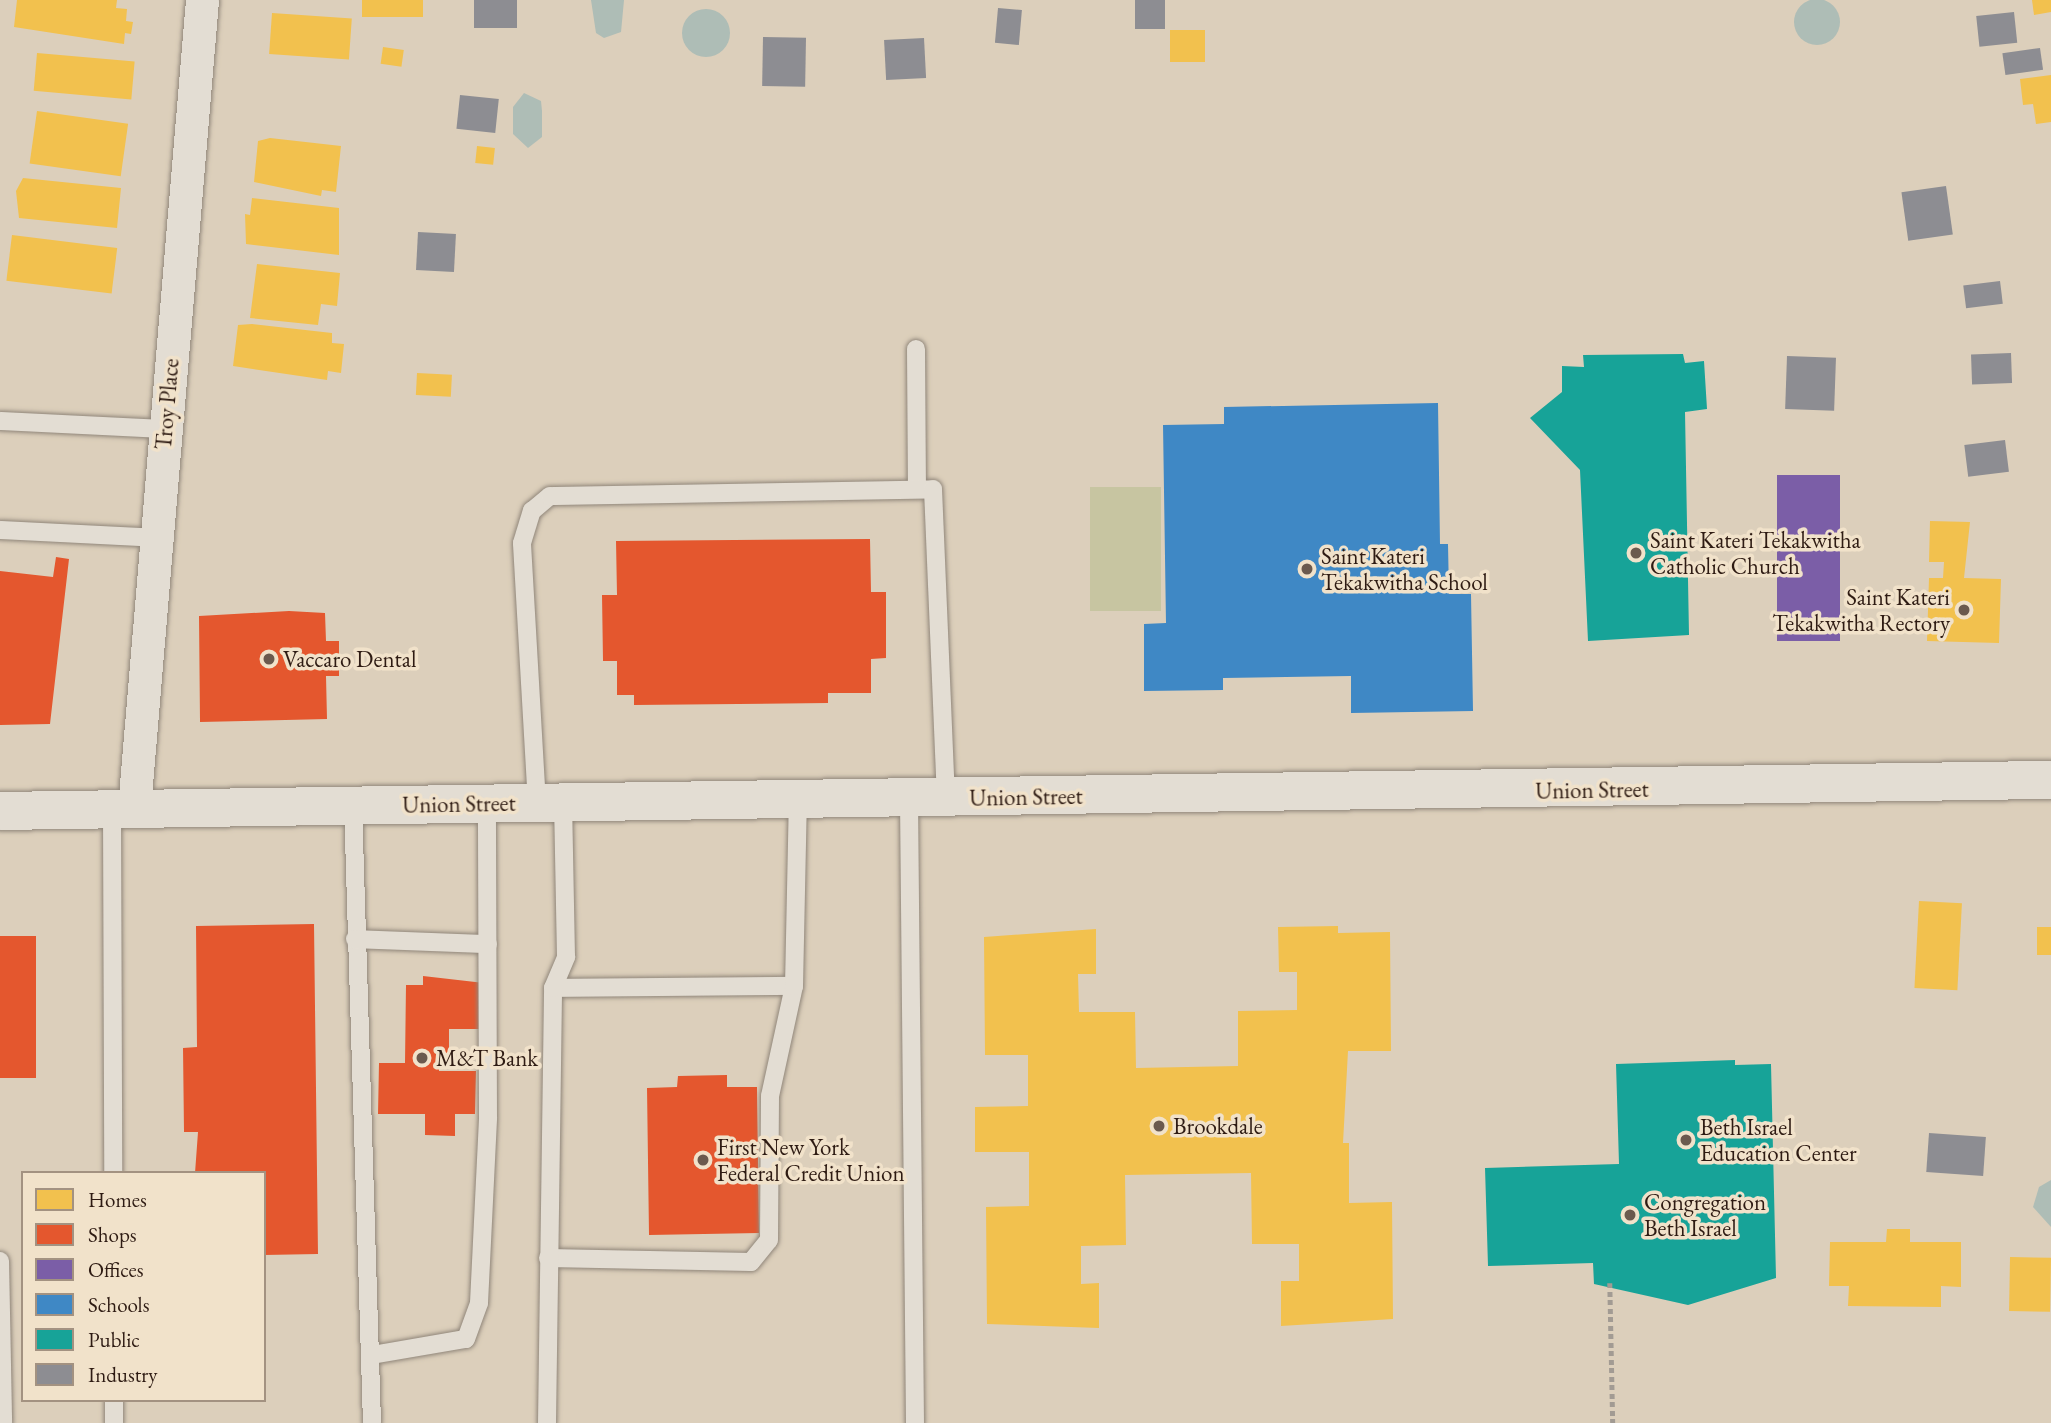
<!DOCTYPE html>
<style>
body{margin:0}
#map{position:relative;width:2051px;height:1423px;overflow:hidden;background:#dccfbb;font-family:"EB Garamond",serif}
div>[style]{position:absolute}
.green>*{inset:0;background:#c7c5a1;transform-origin:0 0}
.water>*{inset:0;background:#aebdb6}
.round{border-radius:50%}
.homes>*{inset:0;background:#f2c14e;transform-origin:0 0}
.shops>*{inset:0;background:#e4572e;transform-origin:0 0}
.offices>*{inset:0;background:#7b5ea7;transform-origin:0 0}
.schools>*{inset:0;background:#3f88c5}
.public>*{inset:0;background:#17a398}
.industry>*{inset:0;background:#8d8d92;transform-origin:0 0}
.path>*{height:4.5px;margin-top:-2.25px;transform-origin:0;background:repeating-linear-gradient(90deg,#a29b93 0 5px,transparent 0 8.5px)}
.roads{filter:drop-shadow(0 0 2px #90867a) drop-shadow(0 0 2px #90867a)}
.lane>*{height:18px;margin:-9px;padding:0 9px;transform-origin:9px;border-radius:9px;background:#e3ddd3}
.street>*{height:33px;margin:-16.5px;padding:0 16.5px;transform-origin:16.5px;border-radius:16.5px;background:#e3ddd3}
.secondary>*{height:38px;margin:-19px;padding:0 19px;transform-origin:19px;border-radius:19px;background:#e3ddd3}
.dots>*{width:19px;height:19px;translate:-50% -50%;box-sizing:border-box;border:4px solid #f1e2ca;border-radius:50%}
span{translate:-50% -50%;white-space:nowrap;text-align:center;line-height:1.15;-webkit-text-stroke:7px #f1e2ca;paint-order:stroke}
.street-label{font-size:23px;color:#2e1b13}
.poi-label{font-size:23px;color:#2e1b13}
.left{translate:0 -50%;text-align:left}
.right{translate:-100% -50%;text-align:right}
.legend{position:absolute;left:21px;top:1171px;width:245px;height:231px;box-sizing:border-box;background:#f1e2ca;border:2px solid #a39281;margin:0;padding:9px 12px;list-style:none;font-size:21px;color:#2e1b13}
.legend li{display:flex;align-items:center;gap:14px;height:35px}
.legend b{width:35px;border:2px solid #a39281}
</style>
<div id="map">
<div class="green">
<i style="left:1161px;top:487px;width:124px;height:71px;rotate:90deg"></i>
</div>
<div class="water">
<i class="round" style="left:1794px;top:-1px;width:46px;height:46px"></i>
<i style="clip-path:polygon(591px 0,624px 0,621px 32px,604px 38px,596px 33px)"></i>
<i class="round" style="left:682px;top:9px;width:48px;height:48px"></i>
<i style="clip-path:polygon(524px 93px,541px 101px,542px 111px,542px 137px,528px 148px,513px 134px,513px 107px)"></i>
<i style="clip-path:polygon(2051px 1180px,2051px 1227px,2033px 1207px,2039px 1187px)"></i>
</div>
<div class="homes">
<i style="clip-path:polygon(17px 0,117px 0,116px 8px,127px 9px,126px 21px,133px 22px,131px 34px,125px 33px,124px 44px,14px 27px)"></i>
<i style="left:362px;top:0;width:61px;height:17px"></i>
<i style="clip-path:polygon(2032px 0,2051px 0,2051px 12px,2034px 15px)"></i>
<i style="left:272px;top:13px;width:80px;height:41px;rotate:4deg"></i>
<i style="left:1205px;top:30px;width:32px;height:35px;rotate:90deg"></i>
<i style="left:383px;top:47px;width:21px;height:17px;rotate:8deg"></i>
<i style="left:37px;top:53px;width:98px;height:38px;rotate:5deg"></i>
<i style="clip-path:polygon(2051px 75px,2051px 122px,2036px 124px,2033px 104px,2023px 105px,2020px 79px)"></i>
<i style="left:37px;top:111px;width:92px;height:53px;rotate:8deg"></i>
<i style="clip-path:polygon(270px 138px,341px 146px,336px 192px,322px 190px,321px 196px,254px 182px,258px 141px)"></i>
<i style="left:477px;top:146px;width:18px;height:17px;rotate:6deg"></i>
<i style="clip-path:polygon(23px 178px,121px 188px,117px 228px,19px 218px,16px 191px)"></i>
<i style="clip-path:polygon(252px 198px,339px 208px,339px 255px,246px 244px,245px 214px,250px 215px)"></i>
<i style="left:12px;top:235px;width:106px;height:46px;rotate:7deg"></i>
<i style="clip-path:polygon(257px 264px,340px 273px,337px 306px,321px 304px,318px 325px,250px 318px)"></i>
<i style="clip-path:polygon(252px 324px,332px 333px,332px 343px,344px 344px,341px 373px,328px 371px,327px 380px,233px 366px,238px 325px)"></i>
<i style="left:417px;top:373px;width:35px;height:22px;rotate:3deg"></i>
<i style="clip-path:polygon(1930px 521px,1970px 522px,1964px 578px,2001px 579px,1999px 643px,1927px 641px,1929px 578px,1943px 578px,1944px 562px,1929px 562px)"></i>
<i style="left:1919px;top:901px;width:43px;height:87px;rotate:3deg"></i>
<i style="clip-path:polygon(1338px 926px,1338px 933px,1390px 932px,1391px 1051px,1348px 1051px,1343px 1143px,1349px 1143px,1349px 1203px,1392px 1202px,1393px 1319px,1281px 1326px,1281px 1281px,1299px 1281px,1299px 1244px,1252px 1244px,1251px 1173px,1125px 1175px,1126px 1245px,1081px 1246px,1081px 1284px,1099px 1283px,1099px 1328px,987px 1324px,986px 1207px,1029px 1206px,1029px 1152px,975px 1152px,975px 1107px,1028px 1106px,1028px 1055px,985px 1055px,984px 937px,1096px 929px,1096px 974px,1078px 974px,1079px 1012px,1135px 1012px,1136px 1068px,1238px 1066px,1238px 1011px,1297px 1010px,1297px 972px,1279px 972px,1278px 927px)"></i>
<i style="left:2037px;top:927px;width:14px;height:28px"></i>
<i style="clip-path:polygon(1887px 1229px,1910px 1229px,1910px 1242px,1961px 1242px,1961px 1287px,1941px 1286px,1941px 1307px,1848px 1306px,1849px 1286px,1829px 1286px,1830px 1242px,1886px 1242px)"></i>
<i style="left:2010px;top:1257px;width:41px;height:54px;rotate:1deg"></i>
</div>
<div class="shops">
<i style="clip-path:polygon(870px 539px,871px 592px,886px 592px,886px 658px,871px 659px,871px 693px,828px 693px,828px 703px,634px 705px,634px 695px,617px 695px,617px 661px,603px 661px,602px 595px,617px 595px,616px 541px)"></i>
<i style="clip-path:polygon(56px 557px,69px 559px,50px 724px,0 725px,0 571px,53px 577px)"></i>
<i style="clip-path:polygon(289px 611px,325px 613px,326px 641px,339px 641px,339px 676px,326px 676px,327px 719px,200px 722px,199px 616px)"></i>
<i style="clip-path:polygon(314px 924px,318px 1254px,264px 1255px,264px 1173px,195px 1173px,198px 1132px,184px 1132px,183px 1048px,197px 1047px,196px 926px)"></i>
<i style="left:0;top:936px;width:36px;height:142px"></i>
<i style="clip-path:polygon(423px 976px,484px 983px,484px 1029px,449px 1029px,449px 1053px,439px 1053px,439px 1071px,476px 1071px,475px 1114px,455px 1114px,455px 1136px,425px 1135px,425px 1114px,378px 1114px,379px 1063px,405px 1063px,406px 985px,423px 985px)"></i>
<i style="clip-path:polygon(727px 1075px,727px 1087px,757px 1087px,759px 1233px,649px 1235px,647px 1088px,677px 1087px,678px 1076px)"></i>
</div>
<div class="offices">
<i style="left:1777px;top:475px;width:63px;height:166px"></i>
</div>
<div class="schools">
<i style="clip-path:polygon(1438px 403px,1440px 544px,1448px 544px,1449px 594px,1471px 594px,1473px 711px,1351px 713px,1351px 676px,1223px 678px,1223px 690px,1144px 691px,1144px 624px,1166px 623px,1163px 425px,1224px 424px,1224px 407px)"></i>
</div>
<div class="public">
<i style="clip-path:polygon(1683px 354px,1685px 363px,1704px 361px,1707px 409px,1685px 412px,1689px 635px,1588px 641px,1580px 470px,1530px 418px,1562px 392px,1562px 366px,1584px 367px,1583px 355px)"></i>
<i style="clip-path:polygon(1735px 1060px,1735px 1065px,1771px 1064px,1776px 1278px,1688px 1305px,1594px 1284px,1593px 1263px,1488px 1266px,1485px 1168px,1619px 1164px,1616px 1064px)"></i>
</div>
<div class="industry">
<i style="left:474px;top:0;width:43px;height:28px"></i>
<i style="left:1135px;top:0;width:30px;height:29px"></i>
<i style="left:998px;top:8px;width:24px;height:35px;rotate:5deg"></i>
<i style="left:2014px;top:12px;width:31px;height:38px;rotate:84deg"></i>
<i style="left:763px;top:37px;width:43px;height:49px;rotate:1deg"></i>
<i style="left:924px;top:38px;width:40px;height:40px;rotate:87deg"></i>
<i style="left:2040px;top:48px;width:22px;height:38px;rotate:82deg"></i>
<i style="left:460px;top:95px;width:39px;height:34px;rotate:6deg"></i>
<i style="left:1946px;top:186px;width:49px;height:45px;rotate:82deg"></i>
<i style="left:418px;top:232px;width:38px;height:38px;rotate:3deg"></i>
<i style="left:2000px;top:281px;width:23px;height:37px;rotate:83deg"></i>
<i style="left:2011px;top:353px;width:30px;height:40px;rotate:88deg"></i>
<i style="left:1787px;top:356px;width:49px;height:53px;rotate:2deg"></i>
<i style="left:2005px;top:440px;width:32px;height:41px;rotate:83deg"></i>
<i style="left:1929px;top:1133px;width:57px;height:39px;rotate:4deg"></i>
</div>
<div class="path">
<i style="left:1610px;top:1283px;width:140px;rotate:88.8deg"></i>
</div>
<div class="roads">
<div class="lane">
<i style="left:916px;top:349px;width:140px;rotate:89.6deg"></i>
<i style="left:0;top:421px;width:165px;rotate:2.8deg"></i>
<i style="left:0;top:530px;width:156px;rotate:2.9deg"></i>
<i style="left:909px;top:799px;width:624px;rotate:89.45deg"></i>
<i style="left:537px;top:804px;width:261px;rotate:-93.3deg"></i>
<i style="left:522px;top:543px;width:34px;rotate:-73deg"></i>
<i style="left:532px;top:511px;width:23px;rotate:-40deg"></i>
<i style="left:550px;top:496px;width:383px;rotate:-1deg"></i>
<i style="left:933px;top:489px;width:309px;rotate:87.6deg"></i>
<i style="left:353px;top:805px;width:618px;rotate:88.24deg"></i>
<i style="left:112px;top:809px;width:364px;rotate:89.8deg"></i>
<i style="left:355px;top:939px;width:133px;rotate:2.2deg"></i>
<i style="left:553px;top:988px;width:241px;rotate:-0.5deg"></i>
<i style="left:548px;top:1258px;width:203px;rotate:1.1deg"></i>
<i style="left:751px;top:1262px;width:28px;rotate:-51deg"></i>
<i style="left:769px;top:1240px;width:144px;rotate:-89.6deg"></i>
<i style="left:770px;top:1096px;width:113px;rotate:-77.7deg"></i>
<i style="left:794px;top:986px;width:185px;rotate:-88.8deg"></i>
<i style="left:0;top:1261px;width:162px;rotate:88.9deg"></i>
<i style="left:372px;top:1355px;width:95px;rotate:-9.7deg"></i>
<i style="left:466px;top:1339px;width:38px;rotate:-70deg"></i>
<i style="left:479px;top:1303px;width:186px;rotate:-87.2deg"></i>
<i style="left:488px;top:1117px;width:313px;rotate:-90.2deg"></i>
<i style="left:114px;top:1400px;width:23px;rotate:90deg"></i>
<i style="left:547px;top:1423px;width:435px;rotate:-89.2deg"></i>
<i style="left:553px;top:988px;width:34px;rotate:-67deg"></i>
<i style="left:566px;top:957px;width:154px;rotate:-91.1deg"></i>
</div>
<div class="street">
<i style="left:134px;top:808px;width:811px;rotate:-85.19deg"></i>
</div>
<div class="secondary">
<i style="left:0;top:811px;width:2051px;rotate:-0.87deg"></i>
</div>
</div>
<div class="dots">
<i style="left:1636px;top:553px;background:#6b5a4e"></i>
<i style="left:1307px;top:569px;background:#6b5a4e"></i>
<i style="left:1964px;top:610px;background:#6b5a4e"></i>
<i style="left:269px;top:659px;background:#6b5a4e"></i>
<i style="left:422px;top:1058px;background:#6b5a4e"></i>
<i style="left:1159px;top:1126px;background:#6b5a4e"></i>
<i style="left:1686px;top:1140px;background:#6b5a4e"></i>
<i style="left:703px;top:1160px;background:#6b5a4e"></i>
<i style="left:1630px;top:1215px;background:#6b5a4e"></i>
</div>
<div class="street-label">
<span style="left:167px;top:404px;rotate:-85deg">Troy Place</span>
<span style="left:1592px;top:790px;rotate:-1deg">Union Street</span>
<span style="left:1026px;top:797px;rotate:-1deg">Union Street</span>
<span style="left:459px;top:804px;rotate:-1deg">Union Street</span>
</div>
<div class="poi-label">
<span class="left" style="left:1650px;top:553px">Saint Kateri Tekakwitha<br>Catholic Church</span>
<span class="left" style="left:1321px;top:569px">Saint Kateri<br>Tekakwitha School</span>
<span class="right" style="left:1950px;top:610px">Saint Kateri<br>Tekakwitha Rectory</span>
<span class="left" style="left:283px;top:659px">Vaccaro Dental</span>
<span class="left" style="left:436px;top:1058px">M&amp;T Bank</span>
<span class="left" style="left:1173px;top:1126px">Brookdale</span>
<span class="left" style="left:1700px;top:1140px">Beth Israel<br>Education Center</span>
<span class="left" style="left:717px;top:1160px">First New York<br>Federal Credit Union</span>
<span class="left" style="left:1644px;top:1215px">Congregation<br>Beth Israel</span>
</div>
<ul class="legend">
<li><b style="height:19px;background:#f2c14e"></b>Homes</li>
<li><b style="height:19px;background:#e4572e"></b>Shops</li>
<li><b style="height:19px;background:#7b5ea7"></b>Offices</li>
<li><b style="height:19px;background:#3f88c5"></b>Schools</li>
<li><b style="height:19px;background:#17a398"></b>Public</li>
<li><b style="height:19px;background:#8d8d92"></b>Industry</li>
</ul>
</div>
